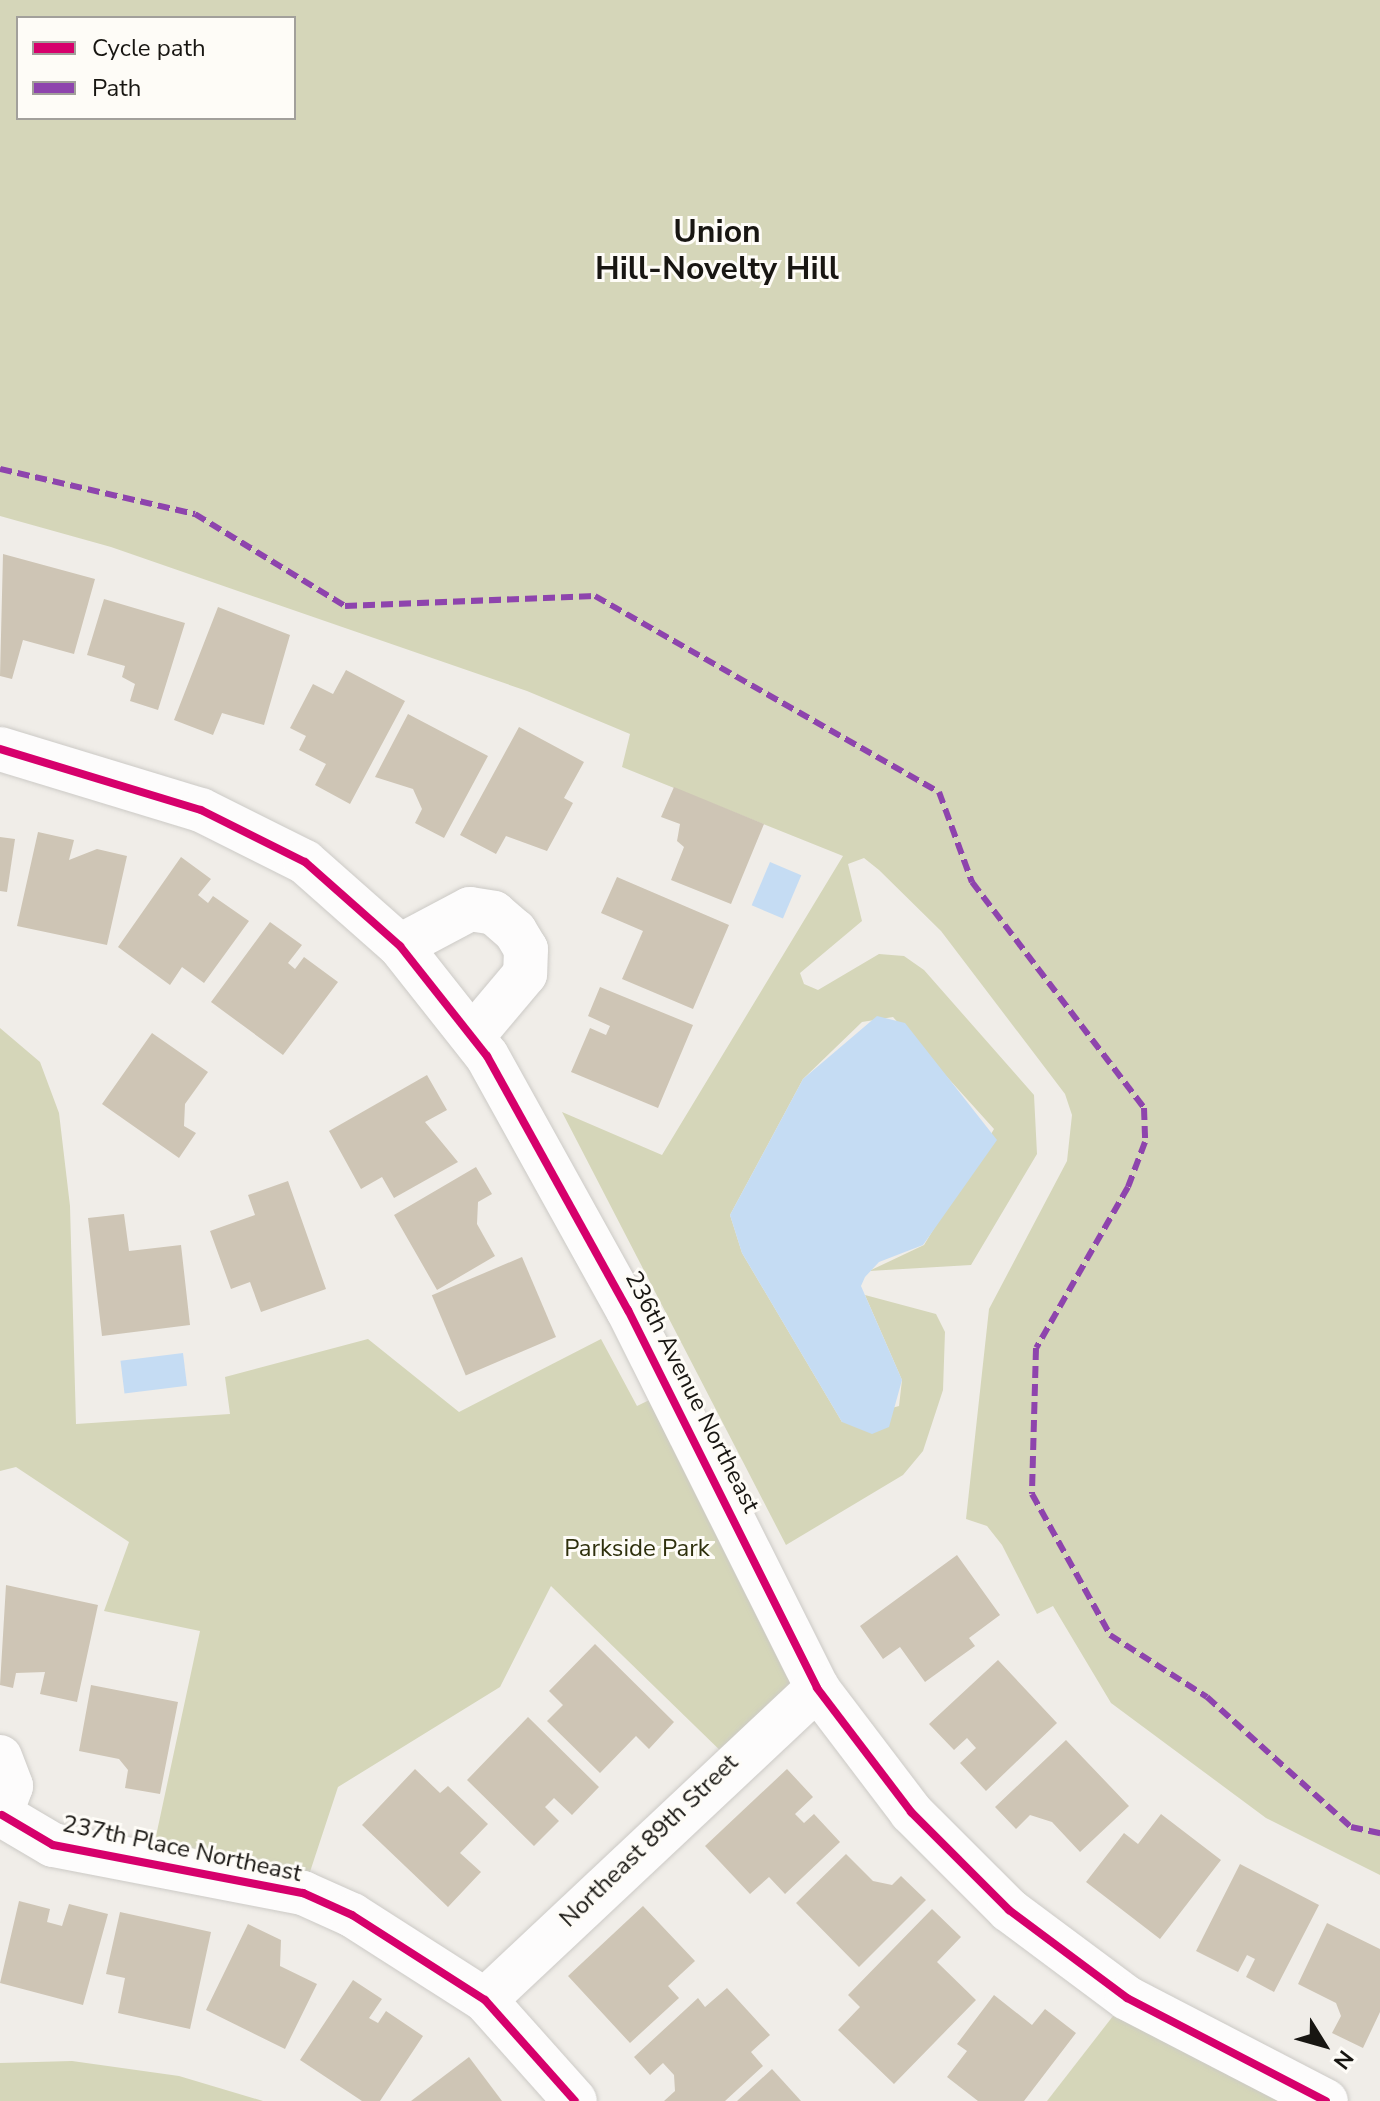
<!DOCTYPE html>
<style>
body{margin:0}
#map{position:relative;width:1380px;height:2101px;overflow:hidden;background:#f0ede8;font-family:"Nunito Sans",sans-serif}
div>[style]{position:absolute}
.green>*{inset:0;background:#d5d6b9}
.water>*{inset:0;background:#c5dcf3;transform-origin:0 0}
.building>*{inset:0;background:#cec5b5;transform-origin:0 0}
.roads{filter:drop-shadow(0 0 2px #cccac6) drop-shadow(0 0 2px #cccac6)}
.street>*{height:44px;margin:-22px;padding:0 22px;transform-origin:22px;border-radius:22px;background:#fdfcfc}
.quiet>*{height:6px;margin-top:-3px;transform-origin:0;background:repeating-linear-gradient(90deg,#8e44ad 0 12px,transparent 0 18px)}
.cycleway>*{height:8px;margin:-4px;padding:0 4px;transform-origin:4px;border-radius:4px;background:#d6006c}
span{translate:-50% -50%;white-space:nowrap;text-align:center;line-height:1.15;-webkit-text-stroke:6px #fefcf7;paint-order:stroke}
.street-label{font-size:24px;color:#181612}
.park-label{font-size:24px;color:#2f300d}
.district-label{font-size:32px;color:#181612;font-weight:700}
.legend{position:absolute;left:16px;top:16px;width:280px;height:104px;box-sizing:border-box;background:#fefcf7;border:2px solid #a2a09b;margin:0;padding:10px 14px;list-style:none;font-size:24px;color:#181612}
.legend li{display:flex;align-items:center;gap:16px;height:40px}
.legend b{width:40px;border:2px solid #a2a09b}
.north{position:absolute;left:1284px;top:2005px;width:80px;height:80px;-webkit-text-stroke:6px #fefcf7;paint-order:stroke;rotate:127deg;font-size:22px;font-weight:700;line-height:32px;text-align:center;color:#181612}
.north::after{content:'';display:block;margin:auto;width:28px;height:36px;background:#181612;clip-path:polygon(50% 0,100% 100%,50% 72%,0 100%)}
</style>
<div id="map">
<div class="green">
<i style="clip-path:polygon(evenodd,0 0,1380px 0,1380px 1875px,1266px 1818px,1111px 1703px,1053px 1606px,1037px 1614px,1002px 1545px,987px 1526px,966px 1519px,989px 1309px,1067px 1161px,1072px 1115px,1065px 1094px,941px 931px,879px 870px,864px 858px,848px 864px,862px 921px,800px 973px,804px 984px,818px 990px,879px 954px,904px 956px,924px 970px,1034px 1095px,1037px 1154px,971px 1265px,869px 1271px,924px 1245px,994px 1129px,893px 1017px,862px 1022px,803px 1079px,730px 1215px,742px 1253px,842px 1422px,899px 1406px,902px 1380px,865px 1295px,936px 1314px,945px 1332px,943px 1390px,923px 1451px,903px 1475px,786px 1545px,562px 1112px,662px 1155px,843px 856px,622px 767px,630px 734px,527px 691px,111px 547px,0 516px,0 0,18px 18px,294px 18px,294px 118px,18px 118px,18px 18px)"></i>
<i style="clip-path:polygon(0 1028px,40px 1062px,59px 1113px,70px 1206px,76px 1424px,230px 1414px,225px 1377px,368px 1339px,459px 1412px,601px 1339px,637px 1406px,670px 1390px,817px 1688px,731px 1761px,551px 1586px,500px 1687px,338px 1787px,303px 1893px,150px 1864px,200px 1631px,104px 1611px,129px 1542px,16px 1467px,0 1471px)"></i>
<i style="clip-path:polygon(1127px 1998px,1328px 2101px,1047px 2101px)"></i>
<i style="clip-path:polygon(72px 2061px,179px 2076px,263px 2101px,0 2101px,0 2063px)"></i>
</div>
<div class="water">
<i style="left:770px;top:862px;width:34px;height:47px;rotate:23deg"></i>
<i style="clip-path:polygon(877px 1016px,905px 1023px,997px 1140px,923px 1245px,879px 1262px,865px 1277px,861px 1286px,902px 1380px,889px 1427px,872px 1434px,842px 1422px,742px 1253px,730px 1215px,803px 1079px)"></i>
<i style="left:183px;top:1353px;width:33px;height:63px;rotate:83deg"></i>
</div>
<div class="building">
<i style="clip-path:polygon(3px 554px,95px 579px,74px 654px,23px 640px,12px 679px,0 676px)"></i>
<i style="clip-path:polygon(104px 599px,185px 623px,158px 710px,130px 701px,135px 684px,122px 677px,125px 666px,87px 655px)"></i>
<i style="clip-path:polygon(218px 607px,290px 635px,264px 725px,222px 713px,213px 735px,174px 720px)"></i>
<i style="clip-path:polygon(346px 670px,405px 701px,350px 804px,315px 785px,326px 764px,299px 750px,306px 736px,290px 728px,313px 684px,333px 694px)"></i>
<i style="clip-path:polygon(408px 714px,488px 756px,444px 838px,415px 823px,422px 809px,413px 789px,375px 777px)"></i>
<i style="clip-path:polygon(519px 727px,584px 762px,564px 798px,573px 803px,547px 851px,506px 836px,496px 854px,460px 835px)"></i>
<i style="clip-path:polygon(674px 787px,764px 824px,731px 904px,671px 880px,684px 847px,677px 841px,680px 824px,661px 817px)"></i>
<i style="clip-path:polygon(38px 832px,74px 840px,69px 860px,97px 849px,127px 856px,107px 945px,17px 926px)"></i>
<i style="clip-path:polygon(0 837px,15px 839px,7px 892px,0 891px)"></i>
<i style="clip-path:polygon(181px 857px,211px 879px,198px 895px,208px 903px,213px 896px,249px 921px,204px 983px,182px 967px,170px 985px,118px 947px)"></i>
<i style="clip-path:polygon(617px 877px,729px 925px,693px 1009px,622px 979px,643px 931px,601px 913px)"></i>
<i style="clip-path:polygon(270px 922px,302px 945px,288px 963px,295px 969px,304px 957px,338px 982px,283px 1055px,211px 1002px)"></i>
<i style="clip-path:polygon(600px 987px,693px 1025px,658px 1108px,571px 1072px,590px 1028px,606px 1035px,610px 1026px,588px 1016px)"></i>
<i style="clip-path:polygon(152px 1033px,208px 1072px,185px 1104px,184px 1126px,196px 1133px,179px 1158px,102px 1104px)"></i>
<i style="clip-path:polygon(427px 1075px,447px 1110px,425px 1122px,458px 1162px,394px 1198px,382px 1177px,361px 1189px,329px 1131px)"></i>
<i style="clip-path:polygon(476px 1167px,492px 1194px,478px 1202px,477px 1224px,495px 1256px,437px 1290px,394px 1215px)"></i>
<i style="clip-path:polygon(288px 1181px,326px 1289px,261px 1312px,250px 1282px,231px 1289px,210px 1231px,255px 1215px,248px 1195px)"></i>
<i style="clip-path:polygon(124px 1214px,129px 1251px,181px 1245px,190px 1325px,102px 1336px,88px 1218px)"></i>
<i style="left:522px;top:1257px;width:87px;height:98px;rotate:67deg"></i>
<i style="clip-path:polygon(957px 1555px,1000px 1615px,969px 1638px,975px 1646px,925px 1682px,900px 1647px,883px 1659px,860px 1626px)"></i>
<i style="clip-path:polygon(6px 1585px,98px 1605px,77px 1702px,40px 1694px,45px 1672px,16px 1673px,13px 1688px,0 1685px)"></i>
<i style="clip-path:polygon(595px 1644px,674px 1722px,649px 1749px,636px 1736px,600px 1773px,547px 1721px,563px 1705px,549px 1691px)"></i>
<i style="clip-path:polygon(998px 1660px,1057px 1723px,986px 1791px,960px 1763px,976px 1748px,967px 1738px,954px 1750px,929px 1724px)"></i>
<i style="clip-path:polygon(91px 1685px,178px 1702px,160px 1794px,125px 1788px,128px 1770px,119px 1759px,79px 1751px)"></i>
<i style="clip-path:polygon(528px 1717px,599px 1787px,572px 1815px,554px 1798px,545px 1807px,559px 1821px,534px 1846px,467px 1780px)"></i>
<i style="clip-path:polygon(1066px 1740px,1129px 1806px,1080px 1852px,1052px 1822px,1030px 1815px,1016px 1829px,995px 1807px)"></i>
<i style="clip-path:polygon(415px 1769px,440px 1793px,448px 1786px,488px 1824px,460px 1853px,481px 1872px,448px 1907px,362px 1825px)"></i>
<i style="clip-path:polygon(787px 1769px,813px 1797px,795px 1814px,804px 1823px,814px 1814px,840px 1842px,785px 1894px,769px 1877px,750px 1894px,705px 1846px)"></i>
<i style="clip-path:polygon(1161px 1814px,1221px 1860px,1160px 1939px,1086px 1882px,1124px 1833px,1138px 1844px)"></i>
<i style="clip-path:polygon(846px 1854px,873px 1881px,892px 1885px,901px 1876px,926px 1900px,859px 1967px,796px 1903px)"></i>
<i style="clip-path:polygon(1240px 1864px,1319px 1905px,1274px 1992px,1246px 1977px,1255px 1959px,1247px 1955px,1238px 1972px,1196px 1951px)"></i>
<i style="clip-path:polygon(19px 1901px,50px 1909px,47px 1922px,62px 1926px,69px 1904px,108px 1914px,83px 2005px,0 1983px)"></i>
<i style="clip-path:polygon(643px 1906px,695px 1961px,668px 1986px,679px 1998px,630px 2043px,568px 1976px)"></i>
<i style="clip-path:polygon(932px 1909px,961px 1937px,937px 1962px,976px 2000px,894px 2084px,838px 2030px,860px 2007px,848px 1995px)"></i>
<i style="clip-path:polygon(120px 1912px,211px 1932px,190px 2029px,118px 2013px,125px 1978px,106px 1974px)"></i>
<i style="clip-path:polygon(1327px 1923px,1380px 1949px,1380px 2012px,1363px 2048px,1332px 2033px,1341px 2016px,1336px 2003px,1298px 1984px)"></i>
<i style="clip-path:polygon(248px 1924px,281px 1940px,280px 1966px,317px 1984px,285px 2049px,206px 2010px)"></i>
<i style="clip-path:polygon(353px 1980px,382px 1999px,369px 2018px,378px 2023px,386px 2011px,423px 2036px,380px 2101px,362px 2101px,300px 2060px)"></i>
<i style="clip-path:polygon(727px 1988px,770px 2035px,751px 2052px,763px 2066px,725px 2101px,664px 2101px,675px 2091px,674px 2075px,663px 2063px,650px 2075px,634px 2057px,698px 1998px,705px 2007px)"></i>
<i style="clip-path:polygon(994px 1995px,1032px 2025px,1045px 2009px,1076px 2033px,1024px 2101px,978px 2101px,947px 2077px,967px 2051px,957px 2044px)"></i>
<i style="clip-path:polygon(469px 2057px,502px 2101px,411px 2101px)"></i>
<i style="clip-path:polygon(772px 2069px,801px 2101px,737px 2101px)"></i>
</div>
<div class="roads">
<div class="street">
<i style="left:0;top:749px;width:210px;rotate:16.9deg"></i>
<i style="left:201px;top:810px;width:116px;rotate:26.6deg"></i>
<i style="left:305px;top:862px;width:127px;rotate:41.5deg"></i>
<i style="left:400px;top:946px;width:140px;rotate:51.7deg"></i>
<i style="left:487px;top:1056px;width:291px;rotate:61deg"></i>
<i style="left:628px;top:1310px;width:423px;rotate:63.4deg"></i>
<i style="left:817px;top:1688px;width:156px;rotate:52.8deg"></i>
<i style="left:911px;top:1812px;width:139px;rotate:45deg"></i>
<i style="left:1009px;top:1910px;width:147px;rotate:36.7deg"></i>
<i style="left:1127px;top:1998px;width:224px;rotate:27.4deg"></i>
<i style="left:400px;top:946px;width:79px;rotate:-27.9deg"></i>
<i style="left:470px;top:909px;width:24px;rotate:9deg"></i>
<i style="left:494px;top:913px;width:28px;rotate:41deg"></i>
<i style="left:515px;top:931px;width:21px;rotate:59deg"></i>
<i style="left:526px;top:949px;width:25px;rotate:92deg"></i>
<i style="left:525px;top:974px;width:82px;rotate:130.1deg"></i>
<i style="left:0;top:1757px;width:31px;rotate:69deg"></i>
<i style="left:11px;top:1786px;width:32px;rotate:110deg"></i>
<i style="left:2px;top:1815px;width:59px;rotate:30.5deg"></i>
<i style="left:53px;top:1845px;width:255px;rotate:10.9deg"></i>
<i style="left:303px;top:1893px;width:54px;rotate:24.2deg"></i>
<i style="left:352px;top:1915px;width:158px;rotate:32.6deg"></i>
<i style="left:485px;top:2000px;width:135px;rotate:48.3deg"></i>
<i style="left:485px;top:2000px;width:456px;rotate:-43.2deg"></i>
</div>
</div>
<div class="quiet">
<i style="left:0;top:469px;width:200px;rotate:13deg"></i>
<i style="left:195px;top:514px;width:176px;rotate:31.5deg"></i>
<i style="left:345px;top:606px;width:250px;rotate:-2.3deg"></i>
<i style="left:595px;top:596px;width:396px;rotate:29.7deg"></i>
<i style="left:939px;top:792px;width:96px;rotate:69.9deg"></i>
<i style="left:972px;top:882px;width:284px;rotate:52.7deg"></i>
<i style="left:1144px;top:1108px;width:34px;rotate:88deg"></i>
<i style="left:1145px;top:1142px;width:48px;rotate:110.7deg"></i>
<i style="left:1128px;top:1187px;width:185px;rotate:119.7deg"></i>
<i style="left:1036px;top:1348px;width:146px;rotate:91.6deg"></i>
<i style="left:1032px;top:1494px;width:161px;rotate:61deg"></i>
<i style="left:1110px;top:1635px;width:115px;rotate:32.6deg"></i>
<i style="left:1207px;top:1697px;width:194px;rotate:42.1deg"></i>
<i style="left:1351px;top:1827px;width:30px;rotate:12deg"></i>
</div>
<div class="cycleway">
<i style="left:0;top:749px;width:210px;rotate:16.9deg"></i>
<i style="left:201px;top:810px;width:116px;rotate:26.6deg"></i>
<i style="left:305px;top:862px;width:127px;rotate:41.5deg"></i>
<i style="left:400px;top:946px;width:140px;rotate:51.7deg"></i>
<i style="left:487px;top:1056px;width:291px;rotate:61deg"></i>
<i style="left:628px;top:1310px;width:423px;rotate:63.4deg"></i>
<i style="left:817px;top:1688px;width:156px;rotate:52.8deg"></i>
<i style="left:911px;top:1812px;width:139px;rotate:45deg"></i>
<i style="left:1009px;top:1910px;width:147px;rotate:36.7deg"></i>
<i style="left:1127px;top:1998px;width:224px;rotate:27.4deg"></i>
<i style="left:2px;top:1815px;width:59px;rotate:30.5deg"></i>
<i style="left:53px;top:1845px;width:255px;rotate:10.9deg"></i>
<i style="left:303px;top:1893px;width:54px;rotate:24.2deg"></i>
<i style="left:352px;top:1915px;width:158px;rotate:32.6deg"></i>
<i style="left:485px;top:2000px;width:135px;rotate:48.3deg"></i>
</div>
<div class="street-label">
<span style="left:692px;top:1392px;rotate:63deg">236th Avenue Northeast</span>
<span style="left:649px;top:1841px;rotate:-44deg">Northeast 89th Street</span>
<span style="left:182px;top:1849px;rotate:12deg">237th Place Northeast</span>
</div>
<div class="park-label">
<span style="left:637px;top:1549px">Parkside Park</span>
</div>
<div class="district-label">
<span style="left:717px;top:251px">Union<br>Hill-Novelty Hill</span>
</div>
<ul class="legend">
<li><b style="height:10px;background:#d6006c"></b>Cycle path</li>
<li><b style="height:10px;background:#8e44ad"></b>Path</li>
</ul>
<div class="north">N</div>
</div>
